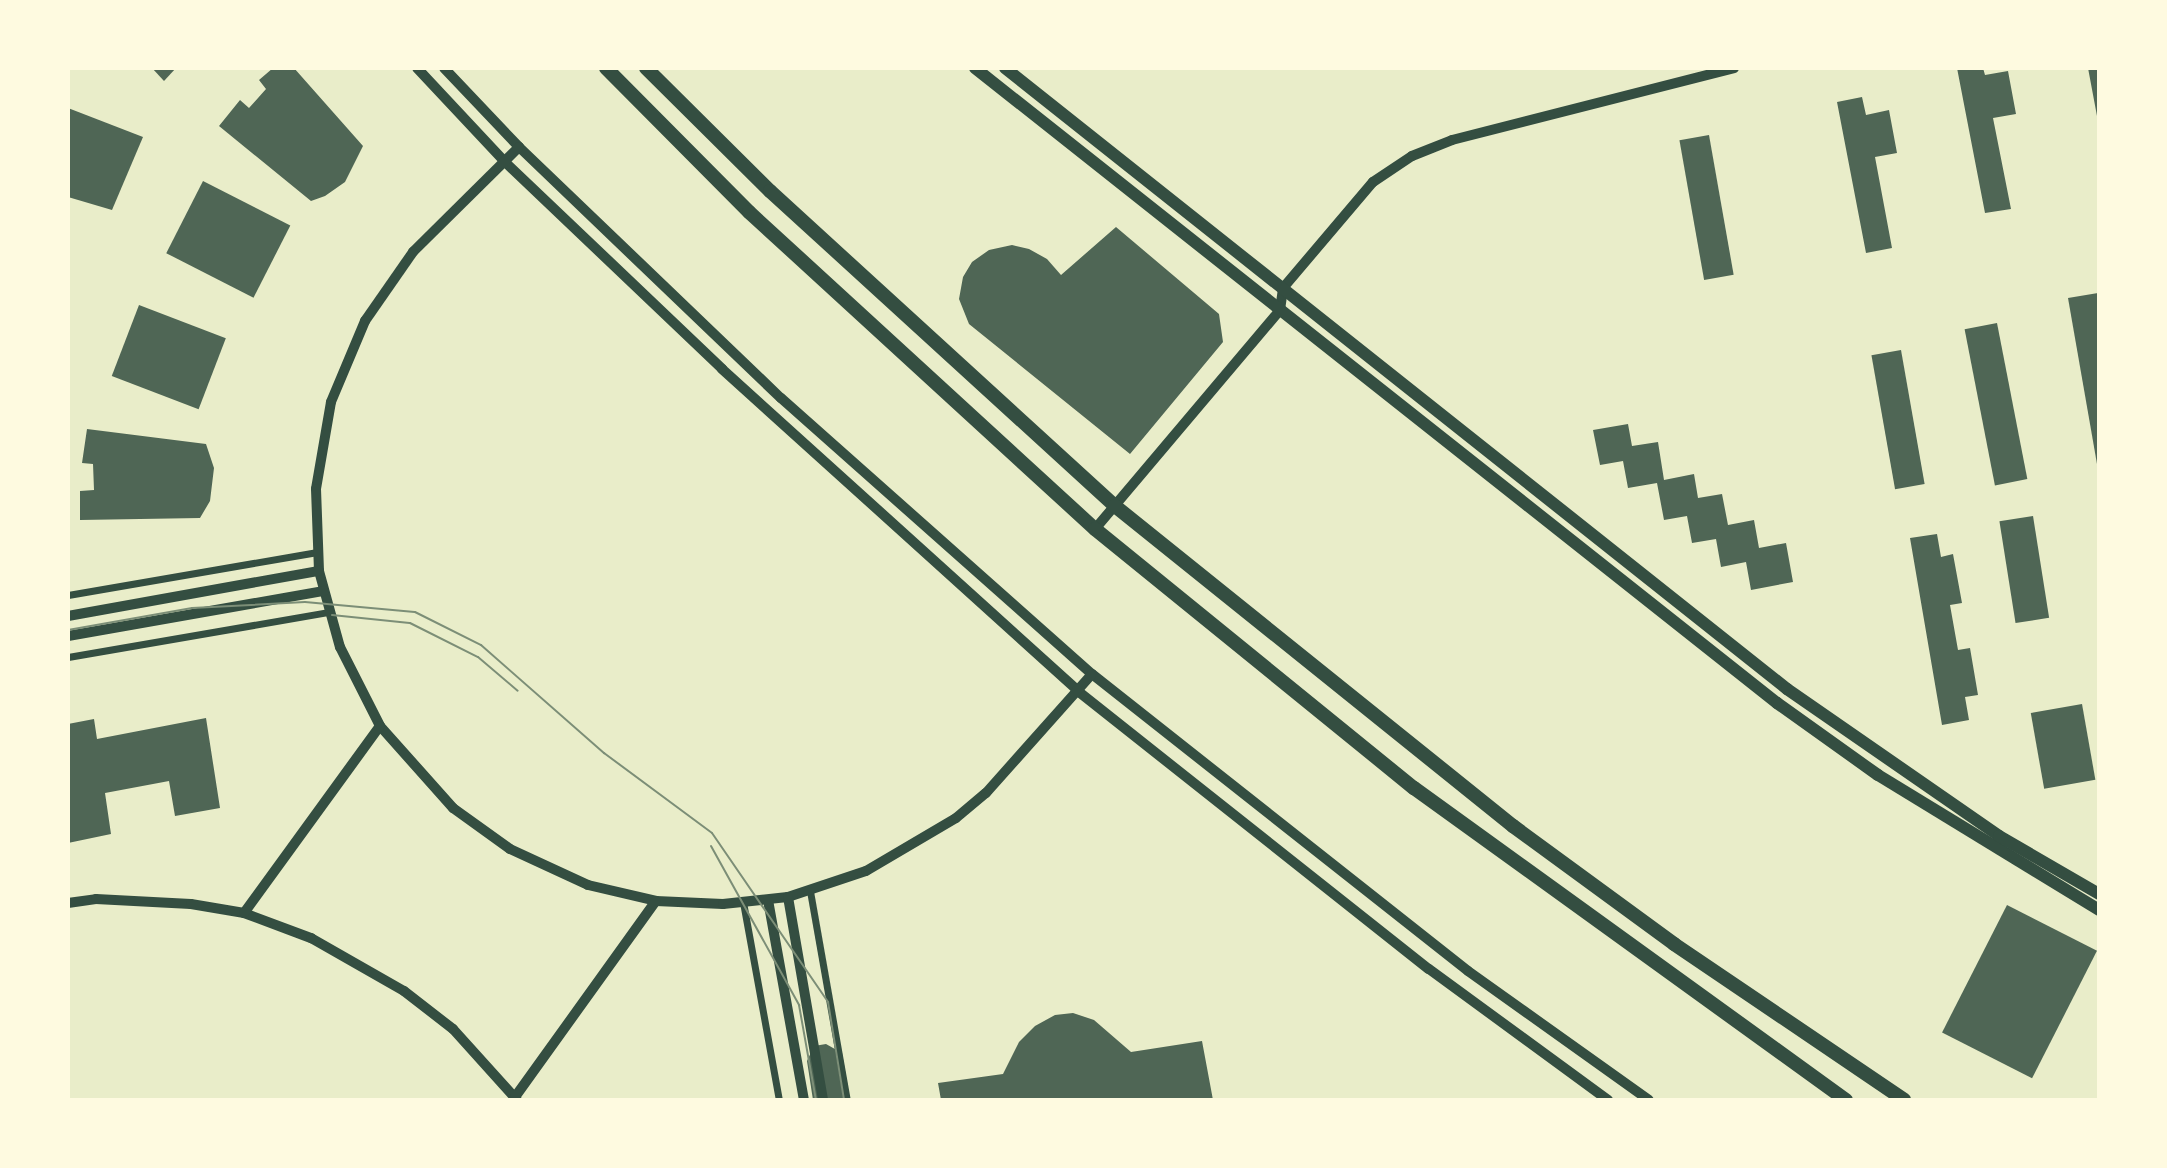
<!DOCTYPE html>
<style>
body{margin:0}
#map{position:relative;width:2167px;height:1168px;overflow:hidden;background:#e9edc9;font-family:Overpass,sans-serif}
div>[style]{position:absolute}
.building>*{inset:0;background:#4f6655;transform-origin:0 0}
.minor>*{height:7px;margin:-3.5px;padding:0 3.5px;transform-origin:3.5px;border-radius:3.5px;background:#344e41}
.tertiary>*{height:10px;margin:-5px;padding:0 5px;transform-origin:5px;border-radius:5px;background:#344e41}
.secondary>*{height:12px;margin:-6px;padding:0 6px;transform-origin:6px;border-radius:6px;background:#344e41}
.trunk>*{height:14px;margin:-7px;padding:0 7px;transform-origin:7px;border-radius:7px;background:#344e41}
.tram>*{height:2px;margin:-1px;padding:0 1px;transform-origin:1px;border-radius:1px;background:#7c8e77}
span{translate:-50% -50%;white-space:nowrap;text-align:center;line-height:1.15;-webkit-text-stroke:7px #fefae0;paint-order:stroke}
.frame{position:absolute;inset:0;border:70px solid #fefae0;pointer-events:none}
</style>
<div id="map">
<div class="building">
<i style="clip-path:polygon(152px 68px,176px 68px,164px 81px)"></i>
<i style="clip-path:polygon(273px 68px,294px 68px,363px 146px,345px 182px,325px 196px,311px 201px,219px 126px,240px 100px,249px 108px,266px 89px,259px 80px)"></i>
<i style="clip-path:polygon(1957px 68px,1983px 68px,1985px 75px,2008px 71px,2016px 114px,1993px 118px,2011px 209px,1985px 213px)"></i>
<i style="clip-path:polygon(2088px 68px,2099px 68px,2099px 115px,2097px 116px)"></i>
<i style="clip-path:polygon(1862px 97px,1866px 115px,1889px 110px,1897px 153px,1875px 157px,1892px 248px,1866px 253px,1837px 102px)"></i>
<i style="clip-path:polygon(68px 108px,143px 137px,112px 210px,68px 197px)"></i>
<i style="left:1709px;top:135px;width:142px;height:30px;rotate:80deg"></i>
<i style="left:203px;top:181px;width:98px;height:81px;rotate:27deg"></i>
<i style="clip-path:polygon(1116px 227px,1219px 314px,1223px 342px,1130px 454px,969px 324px,959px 299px,963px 277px,972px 262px,989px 250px,1012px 245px,1029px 249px,1047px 259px,1061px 275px)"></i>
<i style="clip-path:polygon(2098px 293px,2099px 464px,2097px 464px,2068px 298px)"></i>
<i style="left:139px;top:305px;width:93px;height:76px;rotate:21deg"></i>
<i style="left:1997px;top:323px;width:159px;height:33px;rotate:79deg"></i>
<i style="left:1901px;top:350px;width:136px;height:30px;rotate:80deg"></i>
<i style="clip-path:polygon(1628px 424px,1632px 446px,1658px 442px,1664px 480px,1694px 474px,1698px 498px,1722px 494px,1728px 525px,1754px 520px,1759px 548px,1786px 543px,1793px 582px,1751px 590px,1746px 562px,1721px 567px,1716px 539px,1692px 543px,1687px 516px,1664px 520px,1657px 483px,1628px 488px,1623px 461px,1600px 465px,1593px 430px)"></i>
<i style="clip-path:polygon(87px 429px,206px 444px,214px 468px,210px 501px,200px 518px,80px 520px,80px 491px,94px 490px,93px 464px,82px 463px)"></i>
<i style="left:2033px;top:516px;width:103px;height:34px;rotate:81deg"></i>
<i style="clip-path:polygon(1937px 534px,1941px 557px,1953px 554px,1962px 603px,1950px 605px,1958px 650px,1970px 648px,1978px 695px,1965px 697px,1969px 720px,1942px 725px,1910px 538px)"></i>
<i style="left:2082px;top:704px;width:77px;height:52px;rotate:80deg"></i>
<i style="clip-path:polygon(206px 718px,220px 808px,175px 816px,169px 781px,105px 793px,111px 834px,68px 843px,68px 724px,94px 719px,97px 739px)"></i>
<i style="left:2007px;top:905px;width:101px;height:143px;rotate:27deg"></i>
<i style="clip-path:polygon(1073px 1013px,1094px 1020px,1131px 1052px,1202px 1041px,1213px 1100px,941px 1100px,938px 1083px,1003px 1074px,1019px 1042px,1035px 1026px,1055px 1015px)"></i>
<i style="clip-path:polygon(826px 1044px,842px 1053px,850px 1100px,813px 1100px,807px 1061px,814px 1046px)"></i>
</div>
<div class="minor">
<i style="left:68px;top:595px;width:253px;rotate:-9.8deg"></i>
<i style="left:68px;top:657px;width:265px;rotate:-9.8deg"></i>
<i style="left:810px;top:891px;width:212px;rotate:80deg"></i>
<i style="left:743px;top:902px;width:201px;rotate:79.7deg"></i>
</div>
<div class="tertiary">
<i style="left:417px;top:68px;width:129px;rotate:46.9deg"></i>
<i style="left:505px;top:162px;width:300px;rotate:43.6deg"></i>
<i style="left:722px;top:369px;width:481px;rotate:42.1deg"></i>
<i style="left:1079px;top:692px;width:446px;rotate:38.4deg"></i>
<i style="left:1429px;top:969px;width:222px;rotate:36.2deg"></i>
<i style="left:444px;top:68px;width:109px;rotate:46.5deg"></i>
<i style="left:519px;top:147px;width:363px;rotate:43.8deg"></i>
<i style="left:781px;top:398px;width:416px;rotate:41.6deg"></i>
<i style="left:1092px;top:674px;width:479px;rotate:38.3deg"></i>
<i style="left:1468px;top:971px;width:222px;rotate:35.5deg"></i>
<i style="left:519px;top:147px;width:149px;rotate:135.3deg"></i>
<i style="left:413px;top:252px;width:84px;rotate:124.8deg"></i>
<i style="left:365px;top:321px;width:88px;rotate:112.8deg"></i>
<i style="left:331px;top:402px;width:88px;rotate:99.8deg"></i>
<i style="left:316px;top:489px;width:82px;rotate:87.9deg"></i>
<i style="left:319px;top:571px;width:79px;rotate:74.6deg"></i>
<i style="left:340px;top:647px;width:89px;rotate:63.1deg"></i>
<i style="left:380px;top:726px;width:110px;rotate:48.3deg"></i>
<i style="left:453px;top:808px;width:70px;rotate:35.7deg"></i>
<i style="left:510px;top:849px;width:86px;rotate:24.8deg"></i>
<i style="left:588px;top:885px;width:70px;rotate:13.2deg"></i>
<i style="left:656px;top:901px;width:67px;rotate:2.6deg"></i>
<i style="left:723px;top:904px;width:65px;rotate:-6.1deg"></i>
<i style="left:788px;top:897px;width:82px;rotate:-18.4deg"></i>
<i style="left:866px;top:871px;width:104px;rotate:-30.5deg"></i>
<i style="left:956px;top:818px;width:39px;rotate:-40deg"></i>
<i style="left:986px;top:793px;width:159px;rotate:-48.3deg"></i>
<i style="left:1095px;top:529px;width:287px;rotate:-49.8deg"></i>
<i style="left:1280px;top:310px;width:22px;rotate:-82deg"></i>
<i style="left:1283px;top:288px;width:139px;rotate:-49.7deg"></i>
<i style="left:1373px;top:182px;width:47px;rotate:-33.7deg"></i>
<i style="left:1412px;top:156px;width:43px;rotate:-21.8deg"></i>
<i style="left:1452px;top:140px;width:291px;rotate:-14.3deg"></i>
<i style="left:68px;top:616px;width:255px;rotate:-10.2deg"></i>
<i style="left:68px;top:636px;width:260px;rotate:-10deg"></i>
<i style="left:788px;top:897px;width:206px;rotate:80.2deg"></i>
<i style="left:768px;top:900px;width:203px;rotate:79.8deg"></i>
<i style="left:68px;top:903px;width:28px;rotate:-8deg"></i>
<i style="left:96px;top:899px;width:95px;rotate:3deg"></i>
<i style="left:191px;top:904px;width:54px;rotate:9.6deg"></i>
<i style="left:244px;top:913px;width:72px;rotate:20.5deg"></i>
<i style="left:311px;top:938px;width:107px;rotate:29.7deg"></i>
<i style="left:404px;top:991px;width:62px;rotate:37.8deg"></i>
<i style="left:453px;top:1029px;width:96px;rotate:48deg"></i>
<i style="left:244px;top:913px;width:231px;rotate:-54deg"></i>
<i style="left:515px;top:1097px;width:241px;rotate:-54.3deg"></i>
</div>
<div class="secondary">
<i style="left:975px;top:68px;width:1023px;rotate:38.37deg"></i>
<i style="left:1777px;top:703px;width:124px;rotate:35.5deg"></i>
<i style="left:1878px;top:775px;width:259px;rotate:31.4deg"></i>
<i style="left:1005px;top:68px;width:999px;rotate:38.45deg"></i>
<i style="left:1787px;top:689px;width:258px;rotate:34.7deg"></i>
<i style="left:1999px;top:836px;width:116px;rotate:30.1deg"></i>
</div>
<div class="trunk">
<i style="left:606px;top:68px;width:203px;rotate:45.2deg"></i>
<i style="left:749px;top:212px;width:469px;rotate:42.5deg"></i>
<i style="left:1095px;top:529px;width:411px;rotate:39.1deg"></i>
<i style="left:1414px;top:788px;width:533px;rotate:35.84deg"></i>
<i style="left:646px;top:68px;width:175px;rotate:44.8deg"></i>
<i style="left:770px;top:191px;width:467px;rotate:42.4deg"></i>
<i style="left:1115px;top:506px;width:511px;rotate:38.8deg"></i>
<i style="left:1513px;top:826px;width:200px;rotate:36.2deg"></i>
<i style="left:1674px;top:944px;width:278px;rotate:34.1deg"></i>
</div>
<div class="tram">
<i style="left:332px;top:615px;width:78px;rotate:5.9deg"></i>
<i style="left:410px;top:623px;width:76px;rotate:26.6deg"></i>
<i style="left:478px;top:657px;width:52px;rotate:40.4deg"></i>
<i style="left:68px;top:630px;width:126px;rotate:-10.1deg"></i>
<i style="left:192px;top:608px;width:113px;rotate:-3deg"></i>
<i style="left:305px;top:602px;width:110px;rotate:5.2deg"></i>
<i style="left:415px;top:612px;width:74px;rotate:26.6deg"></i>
<i style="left:481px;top:645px;width:164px;rotate:41.3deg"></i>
<i style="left:604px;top:753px;width:134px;rotate:36.5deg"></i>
<i style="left:712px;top:833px;width:205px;rotate:55.5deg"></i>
<i style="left:828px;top:1002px;width:99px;rotate:80.7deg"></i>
<i style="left:711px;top:846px;width:182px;rotate:61deg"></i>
<i style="left:799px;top:1005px;width:97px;rotate:79.9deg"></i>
</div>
<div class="frame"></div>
</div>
